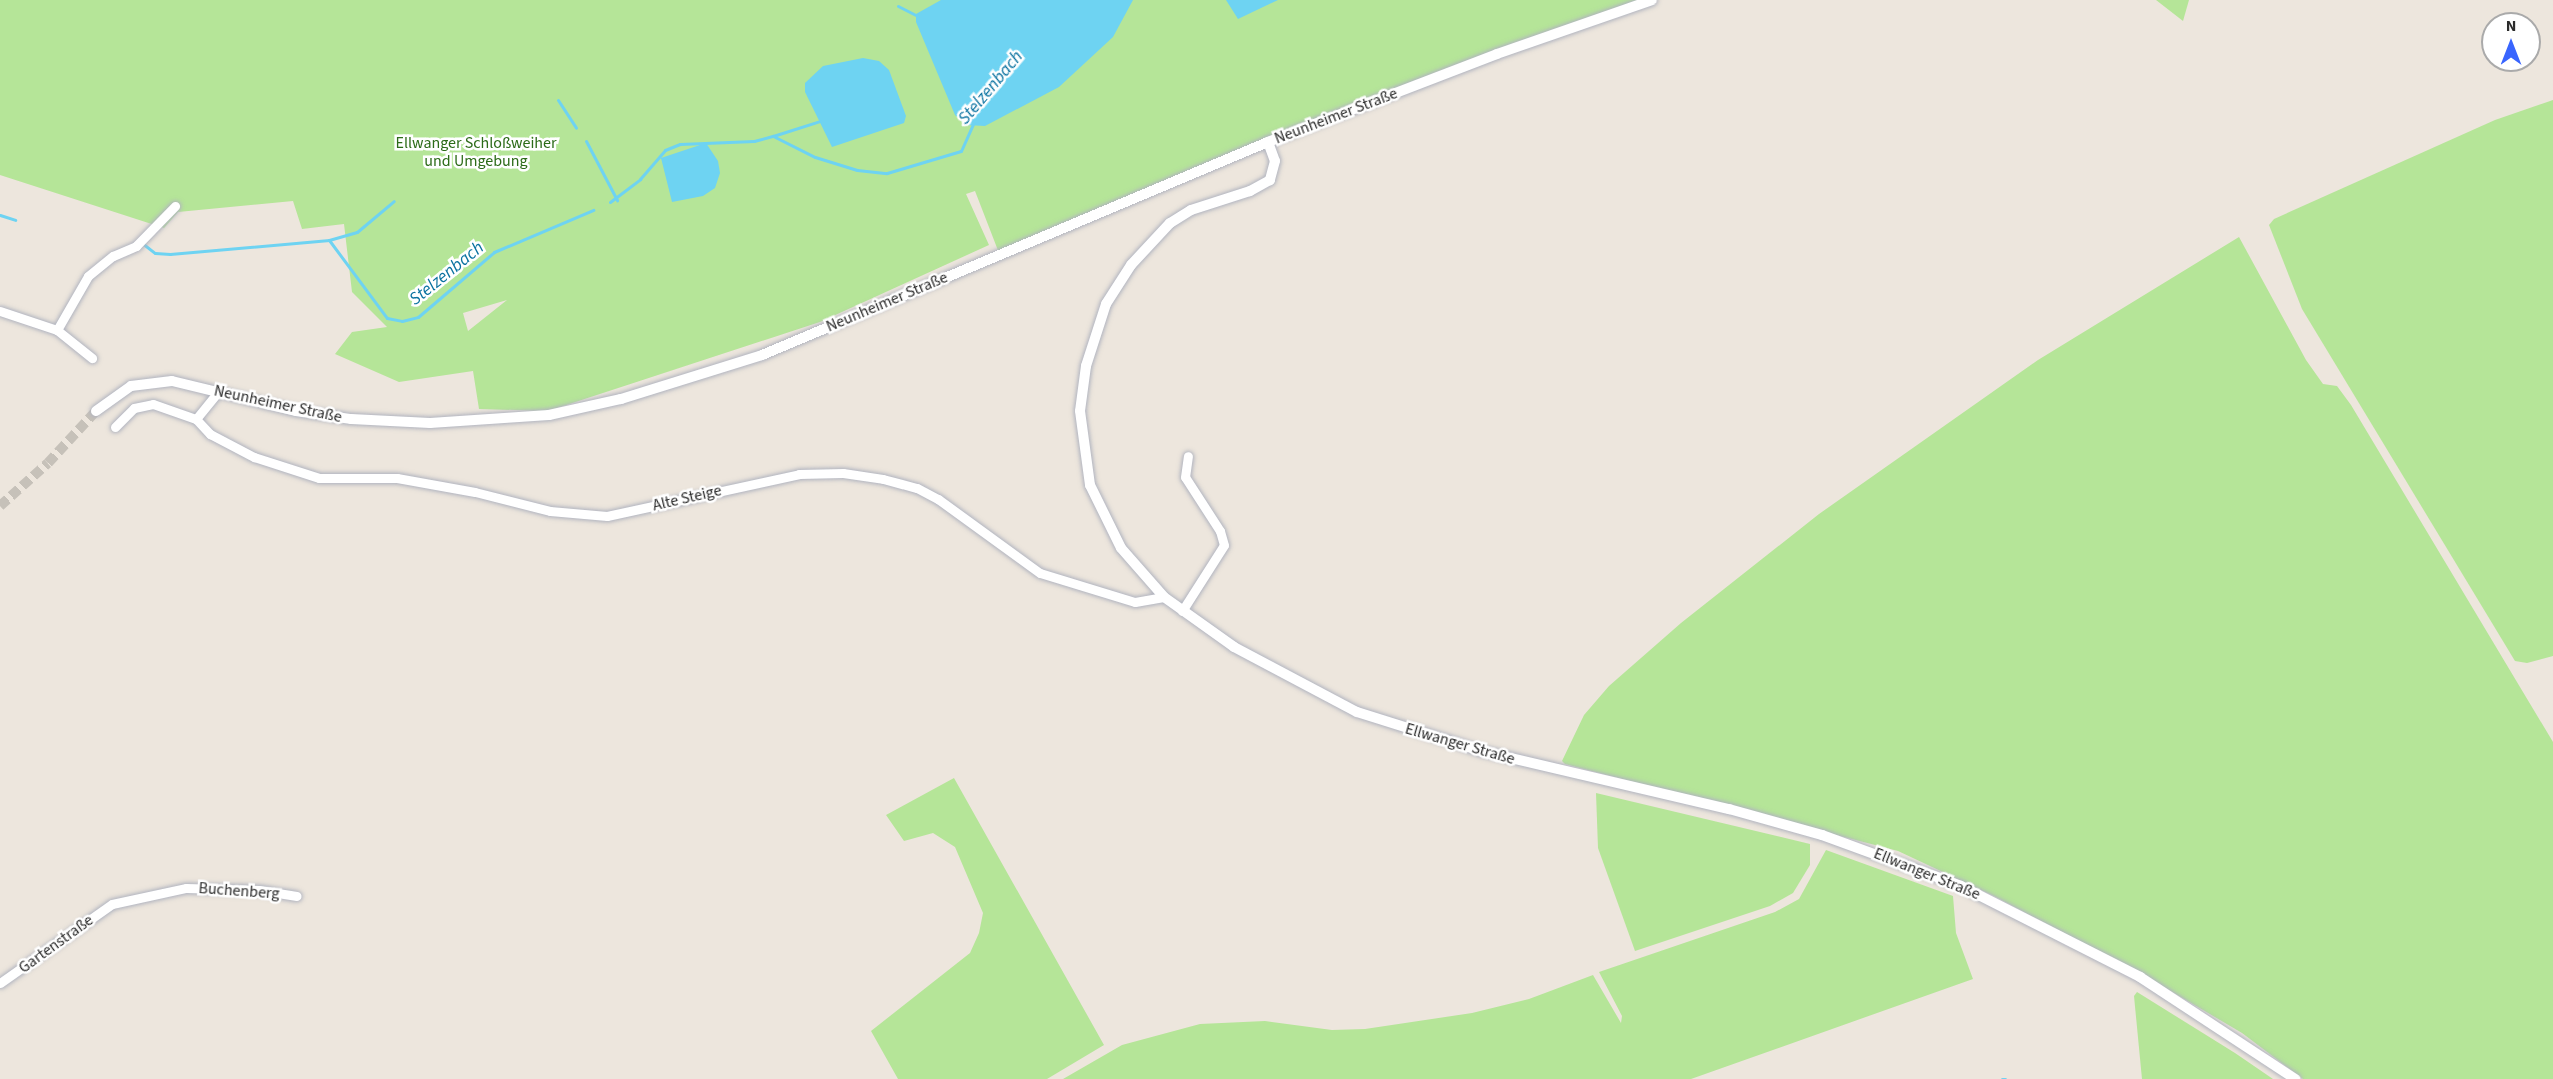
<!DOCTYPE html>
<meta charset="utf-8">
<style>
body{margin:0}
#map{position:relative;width:2553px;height:1079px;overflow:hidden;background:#ede6dd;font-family:"Source Sans 3",sans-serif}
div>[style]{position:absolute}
.green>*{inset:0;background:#b5e598}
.water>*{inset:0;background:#6ed3f2}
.stream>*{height:3px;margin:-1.5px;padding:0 1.5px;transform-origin:1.5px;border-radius:1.5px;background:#6ed3f2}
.tertiary-tunnel>*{height:10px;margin-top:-5px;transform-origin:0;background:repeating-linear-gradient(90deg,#c6c1b9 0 10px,transparent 0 15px)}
.roads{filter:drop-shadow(0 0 2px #b1b4bf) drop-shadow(0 0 2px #b1b4bf)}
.minor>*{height:9px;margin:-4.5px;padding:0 4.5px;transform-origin:4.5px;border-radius:4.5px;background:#fff}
.tertiary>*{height:10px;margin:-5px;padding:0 5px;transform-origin:5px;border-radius:5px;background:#fff}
span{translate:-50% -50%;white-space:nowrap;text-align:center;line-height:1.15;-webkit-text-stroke:5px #fff;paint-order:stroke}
.street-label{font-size:16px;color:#2b2b2b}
.park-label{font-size:16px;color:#2c6b18}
.water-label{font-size:18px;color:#0a72a0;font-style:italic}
.north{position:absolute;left:2481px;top:12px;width:60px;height:60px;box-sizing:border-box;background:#fff;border:2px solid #aaa;border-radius:50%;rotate:0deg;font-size:16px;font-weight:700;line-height:24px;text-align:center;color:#2b2b2b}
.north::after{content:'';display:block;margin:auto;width:21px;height:27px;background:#3965fe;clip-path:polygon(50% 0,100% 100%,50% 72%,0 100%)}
</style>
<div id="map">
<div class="green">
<i style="clip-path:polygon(evenodd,0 0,1654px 0,1585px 21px,999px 253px,975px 191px,966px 194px,989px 245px,820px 322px,548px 411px,479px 409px,473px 371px,399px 382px,335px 354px,352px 332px,387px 327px,352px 292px,344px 224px,302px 229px,293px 201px,178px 212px,164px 228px,0 175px,0 0,507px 300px,468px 331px,463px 313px,507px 300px)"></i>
<i style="clip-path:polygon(2156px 0,2189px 0,2183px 21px)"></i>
<i style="clip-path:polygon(2553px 100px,2553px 656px,2527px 663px,2515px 661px,2302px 309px,2269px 225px,2274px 219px,2495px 120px)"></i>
<i style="clip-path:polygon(2239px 237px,2306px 360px,2323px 384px,2337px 386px,2351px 405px,2553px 742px,2553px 1079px,2303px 1079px,2242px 1033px,2147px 977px,1994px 896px,1898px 851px,1565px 764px,1562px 761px,1584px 715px,1609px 686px,1681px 623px,1819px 514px,2038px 360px)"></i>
<i style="clip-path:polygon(954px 778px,1104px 1045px,1047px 1079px,898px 1079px,871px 1031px,970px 953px,979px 933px,983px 913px,955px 847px,933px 833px,904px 841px,886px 815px)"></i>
<i style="clip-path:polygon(1596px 793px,1810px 844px,1810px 865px,1793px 893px,1770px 906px,1635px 951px,1598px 848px)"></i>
<i style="clip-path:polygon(1826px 850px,1953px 896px,1956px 933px,1973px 979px,1691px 1079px,1063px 1079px,1122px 1045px,1200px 1024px,1265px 1021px,1332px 1030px,1365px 1029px,1472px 1013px,1529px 999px,1593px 975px,1621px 1023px,1622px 1016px,1599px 972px,1775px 912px,1799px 899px)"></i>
<i style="clip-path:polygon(2137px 992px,2235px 1053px,2273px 1079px,2142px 1079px,2134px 996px)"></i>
</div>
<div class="water">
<i style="clip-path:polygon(941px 0,1133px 0,1113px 37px,1059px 87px,985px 126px,966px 125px,955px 115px,916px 22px,916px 14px)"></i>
<i style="clip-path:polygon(1226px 0,1278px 0,1238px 19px)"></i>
<i style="clip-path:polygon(863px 58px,879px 61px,889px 70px,906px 116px,904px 123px,832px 147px,805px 92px,805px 83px,823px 66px)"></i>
<i style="clip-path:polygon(706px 143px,718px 161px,720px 173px,715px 188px,703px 196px,672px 202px,661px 158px)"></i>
</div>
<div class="stream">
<i style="left:898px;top:6px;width:22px;rotate:27deg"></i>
<i style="left:558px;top:100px;width:33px;rotate:57deg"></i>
<i style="left:773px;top:136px;width:49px;rotate:-17.7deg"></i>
<i style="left:586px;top:141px;width:67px;rotate:62.3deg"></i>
<i style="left:610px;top:202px;width:38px;rotate:-37deg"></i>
<i style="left:640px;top:179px;width:38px;rotate:-49deg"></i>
<i style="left:665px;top:150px;width:16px;rotate:-22deg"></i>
<i style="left:680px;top:144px;width:74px;rotate:-2.3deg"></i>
<i style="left:754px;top:141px;width:20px;rotate:-15deg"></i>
<i style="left:773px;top:136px;width:47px;rotate:26.6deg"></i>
<i style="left:815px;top:157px;width:44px;rotate:17.2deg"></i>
<i style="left:857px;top:170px;width:30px;rotate:6deg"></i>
<i style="left:887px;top:173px;width:77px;rotate:-16.6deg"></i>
<i style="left:961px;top:151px;width:30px;rotate:-66deg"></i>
<i style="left:0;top:215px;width:16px;rotate:18deg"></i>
<i style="left:329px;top:240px;width:29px;rotate:-16deg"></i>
<i style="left:357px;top:232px;width:48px;rotate:-40deg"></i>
<i style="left:142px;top:243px;width:16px;rotate:38deg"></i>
<i style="left:155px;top:253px;width:15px;rotate:4deg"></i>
<i style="left:170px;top:254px;width:160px;rotate:-5deg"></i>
<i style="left:329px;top:240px;width:97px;rotate:53.4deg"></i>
<i style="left:387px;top:318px;width:15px;rotate:11deg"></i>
<i style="left:402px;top:321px;width:16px;rotate:-14deg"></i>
<i style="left:418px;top:317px;width:100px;rotate:-40.5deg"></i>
<i style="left:494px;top:252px;width:108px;rotate:-23deg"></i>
<i style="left:2002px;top:1079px;width:3px"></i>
</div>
<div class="tertiary-tunnel">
<i style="left:0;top:506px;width:64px;rotate:-41.9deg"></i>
<i style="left:48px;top:463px;width:71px;rotate:-47.3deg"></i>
</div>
<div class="roads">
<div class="minor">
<i style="left:0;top:311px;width:60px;rotate:18.4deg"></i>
<i style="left:57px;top:330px;width:45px;rotate:38.7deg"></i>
<i style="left:57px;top:330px;width:62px;rotate:-60.1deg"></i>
<i style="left:88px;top:276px;width:32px;rotate:-39deg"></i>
<i style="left:113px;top:256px;width:25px;rotate:-23deg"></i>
<i style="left:136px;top:246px;width:56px;rotate:-45.7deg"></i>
<i style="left:196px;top:419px;width:35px;rotate:-51deg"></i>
<i style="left:115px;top:427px;width:27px;rotate:-45deg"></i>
<i style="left:134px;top:408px;width:19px;rotate:-12deg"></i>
<i style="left:153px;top:404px;width:46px;rotate:19.2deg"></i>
<i style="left:196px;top:419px;width:21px;rotate:47deg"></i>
<i style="left:210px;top:434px;width:50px;rotate:27.6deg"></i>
<i style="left:254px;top:457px;width:68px;rotate:17.9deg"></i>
<i style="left:319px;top:478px;width:78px"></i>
<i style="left:397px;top:478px;width:79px;rotate:10.2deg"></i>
<i style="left:475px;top:492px;width:77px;rotate:14.2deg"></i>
<i style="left:550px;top:511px;width:57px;rotate:5deg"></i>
<i style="left:607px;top:516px;width:197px;rotate:-12.3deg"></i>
<i style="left:799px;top:474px;width:44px;rotate:-1.3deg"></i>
<i style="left:843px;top:473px;width:40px;rotate:8.5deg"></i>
<i style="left:883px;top:479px;width:35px;rotate:15deg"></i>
<i style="left:917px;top:488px;width:24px;rotate:28deg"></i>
<i style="left:938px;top:499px;width:126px;rotate:36deg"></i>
<i style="left:1040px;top:573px;width:99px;rotate:17deg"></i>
<i style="left:1135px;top:602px;width:29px;rotate:-10deg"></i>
<i style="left:1182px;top:611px;width:78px;rotate:-57.5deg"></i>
<i style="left:1224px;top:545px;width:15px;rotate:-106deg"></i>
<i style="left:1220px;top:531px;width:64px;rotate:-122.9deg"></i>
<i style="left:1185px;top:477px;width:21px;rotate:-82deg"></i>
<i style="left:0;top:983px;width:137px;rotate:-35.2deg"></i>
<i style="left:112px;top:904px;width:76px;rotate:-12.2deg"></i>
<i style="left:186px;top:888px;width:73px;rotate:1.6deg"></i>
<i style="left:259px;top:890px;width:38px;rotate:9deg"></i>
</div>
<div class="tertiary">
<i style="left:1268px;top:142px;width:20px;rotate:70deg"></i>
<i style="left:1275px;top:161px;width:20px;rotate:105deg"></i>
<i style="left:1270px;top:180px;width:23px;rotate:151deg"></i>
<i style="left:1250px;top:191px;width:62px;rotate:162.1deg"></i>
<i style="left:1191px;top:210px;width:25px;rotate:148deg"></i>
<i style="left:1170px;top:223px;width:57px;rotate:132.9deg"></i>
<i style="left:1131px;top:265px;width:46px;rotate:122.7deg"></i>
<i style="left:1106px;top:304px;width:65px;rotate:107.9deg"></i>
<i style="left:1086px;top:366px;width:45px;rotate:97.6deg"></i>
<i style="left:1080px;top:411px;width:75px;rotate:82.3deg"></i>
<i style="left:1090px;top:485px;width:70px;rotate:63.8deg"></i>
<i style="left:1121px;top:548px;width:65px;rotate:48.7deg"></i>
<i style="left:1164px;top:597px;width:86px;rotate:35.5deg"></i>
<i style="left:1234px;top:647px;width:139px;rotate:27.9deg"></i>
<i style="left:1357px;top:712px;width:130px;rotate:17.5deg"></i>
<i style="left:1481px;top:751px;width:255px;rotate:13.2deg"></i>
<i style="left:1729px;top:809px;width:97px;rotate:15.6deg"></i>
<i style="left:1822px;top:835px;width:148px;rotate:20.1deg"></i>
<i style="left:1961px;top:886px;width:201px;rotate:26.9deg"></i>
<i style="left:2140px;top:977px;width:186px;rotate:33.3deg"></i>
<i style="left:96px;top:411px;width:43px;rotate:-35.5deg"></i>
<i style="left:131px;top:386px;width:41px;rotate:-7deg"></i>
<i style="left:172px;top:381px;width:128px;rotate:13.6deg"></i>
<i style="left:296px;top:411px;width:56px;rotate:8.3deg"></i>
<i style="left:351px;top:419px;width:79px;rotate:2.9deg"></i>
<i style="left:430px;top:423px;width:119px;rotate:-3.8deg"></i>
<i style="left:549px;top:415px;width:74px;rotate:-12.5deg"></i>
<i style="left:621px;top:399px;width:148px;rotate:-17.3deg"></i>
<i style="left:762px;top:355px;width:549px;rotate:-22.83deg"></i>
<i style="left:1268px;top:142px;width:245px;rotate:-21deg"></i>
<i style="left:1497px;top:54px;width:164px;rotate:-19.2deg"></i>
</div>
</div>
<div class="street-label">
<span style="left:1336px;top:116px;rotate:-21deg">Neunheimer Straße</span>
<span style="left:887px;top:302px;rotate:-23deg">Neunheimer Straße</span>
<span style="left:278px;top:404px;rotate:12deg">Neunheimer Straße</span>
<span style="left:687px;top:498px;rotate:-13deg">Alte Steige</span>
<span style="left:1460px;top:744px;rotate:16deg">Ellwanger Straße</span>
<span style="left:1927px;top:874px;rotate:22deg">Ellwanger Straße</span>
<span style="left:239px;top:891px;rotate:4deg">Buchenberg</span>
<span style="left:56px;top:944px;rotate:-36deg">Gartenstraße</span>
</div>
<div class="park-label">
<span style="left:476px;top:152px">Ellwanger Schloßweiher<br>und Umgebung</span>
</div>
<div class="water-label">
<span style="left:991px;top:88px;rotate:-50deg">Stelzenbach</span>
<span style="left:447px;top:274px;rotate:-39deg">Stelzenbach</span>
</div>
<div class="north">N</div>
</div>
